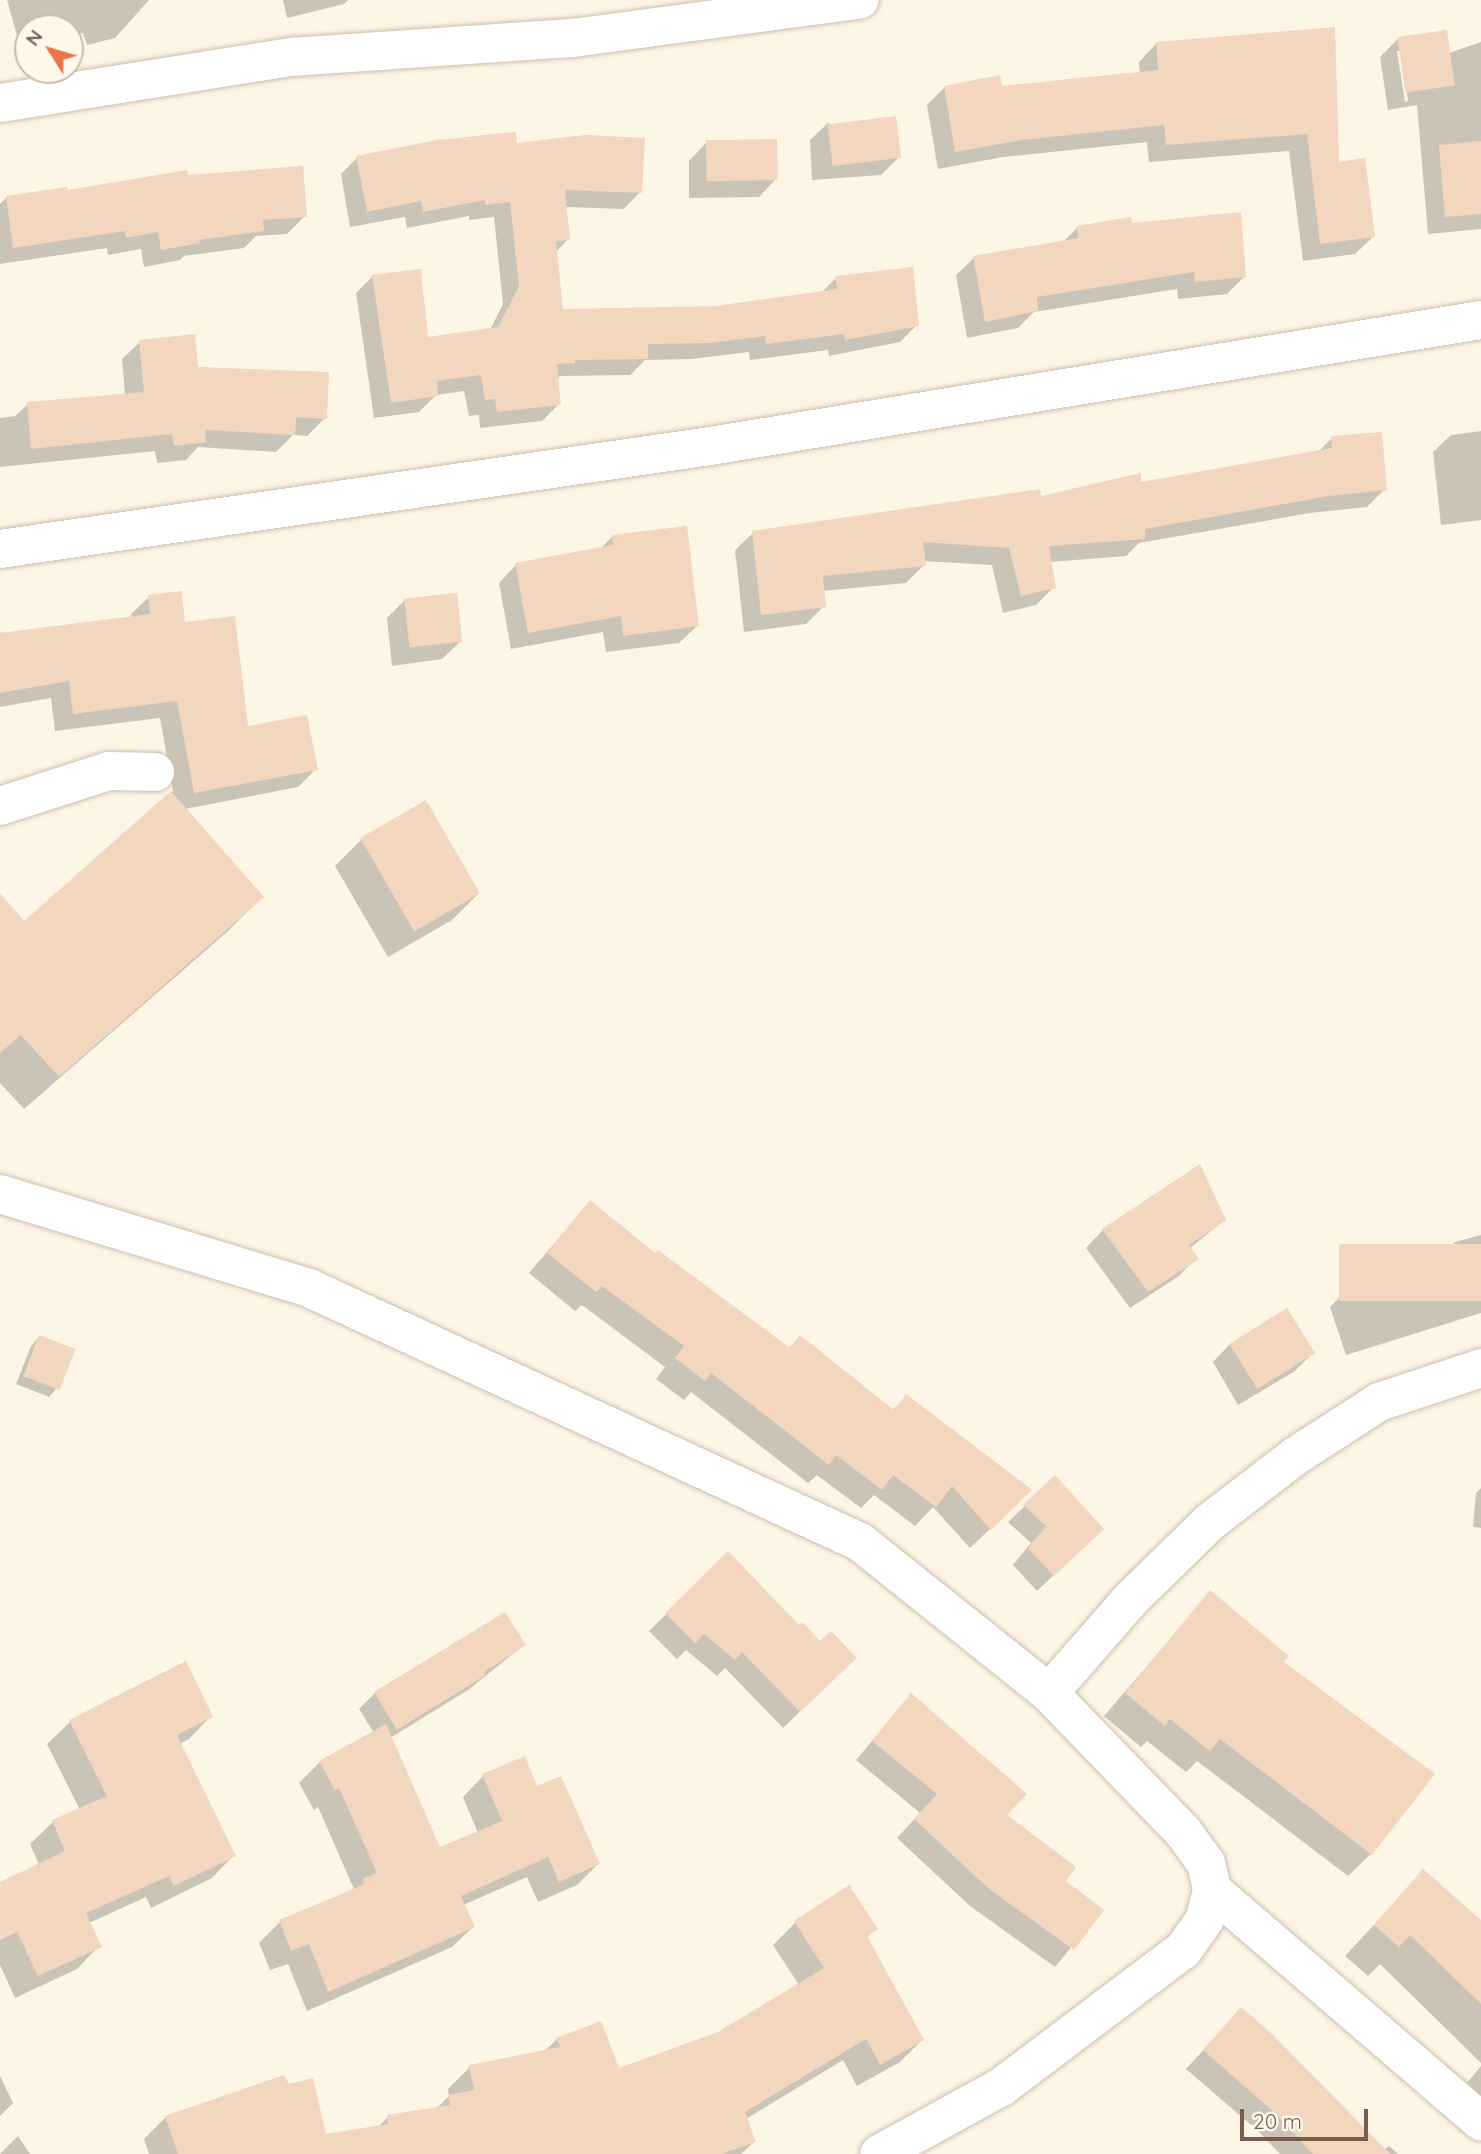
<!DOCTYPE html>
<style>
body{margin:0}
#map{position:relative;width:1481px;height:2154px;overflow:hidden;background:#fdf5e6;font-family:Quicksand,sans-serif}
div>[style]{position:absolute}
.shadow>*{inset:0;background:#0003}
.building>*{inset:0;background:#f2d6bd;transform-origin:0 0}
.roads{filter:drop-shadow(0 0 2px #cfbeac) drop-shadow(0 0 2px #cfbeac)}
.minor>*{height:38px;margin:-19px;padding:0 19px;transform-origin:19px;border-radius:19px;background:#fff}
span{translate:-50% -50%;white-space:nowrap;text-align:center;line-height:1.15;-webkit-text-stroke:7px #fff9ed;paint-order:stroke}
.north{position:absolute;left:14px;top:14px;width:70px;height:70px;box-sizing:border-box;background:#fff9ed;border:2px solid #c9bbac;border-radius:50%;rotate:307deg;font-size:19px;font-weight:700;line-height:28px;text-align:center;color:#775d4a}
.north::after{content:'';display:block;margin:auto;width:24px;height:32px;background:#e8784a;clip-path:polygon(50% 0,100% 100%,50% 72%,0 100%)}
.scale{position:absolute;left:1240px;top:2109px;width:128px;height:32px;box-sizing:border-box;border:4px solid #775d4a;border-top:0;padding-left:9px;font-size:21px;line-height:24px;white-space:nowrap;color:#775d4a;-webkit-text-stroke:5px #fff9ed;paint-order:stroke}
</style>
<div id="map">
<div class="shadow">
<i style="clip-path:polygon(7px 0,149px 0,115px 38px,87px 45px,83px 33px,70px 36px,70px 28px,28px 28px,28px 48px,21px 50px)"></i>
<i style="clip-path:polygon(283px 0,348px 0,344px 4px,287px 18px)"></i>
<i style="clip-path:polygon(1333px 29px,1337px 164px,1373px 237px,1355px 254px,1303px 261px,1289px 151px,1149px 162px,1147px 142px,1003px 157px,938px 169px,927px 105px,945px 87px,1000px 88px,1140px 74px,1139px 62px,1156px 44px)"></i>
<i style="clip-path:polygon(evenodd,1398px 39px,1449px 53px,1481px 42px,1481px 229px,1428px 234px,1417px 105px,1388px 110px,1380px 57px,1398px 39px,1397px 51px,1401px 51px,1408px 101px,1405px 102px,1397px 51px)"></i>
<i style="clip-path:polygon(828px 123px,899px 157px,881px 175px,812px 180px,810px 140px)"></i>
<i style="clip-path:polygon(706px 143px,776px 179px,759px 197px,689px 198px,689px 161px)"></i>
<i style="clip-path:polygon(515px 145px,640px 192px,624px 209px,565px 207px,568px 239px,556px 252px,562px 311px,716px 308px,821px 293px,836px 278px,917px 325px,900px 342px,829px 356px,828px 350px,750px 360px,749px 352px,691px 359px,645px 360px,630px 375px,560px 376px,557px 379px,559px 404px,542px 421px,480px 428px,479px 415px,469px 416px,464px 391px,436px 395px,419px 412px,374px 418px,356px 293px,373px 276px,427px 339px,490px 330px,503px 304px,494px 217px,469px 220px,469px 216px,407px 228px,405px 217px,350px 227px,341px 174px,357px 158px)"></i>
<i style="clip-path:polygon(186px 177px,305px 216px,287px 234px,256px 236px,244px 248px,184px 256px,180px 260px,144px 267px,141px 249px,108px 255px,107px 248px,0 264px,0 204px,7px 197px)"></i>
<i style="clip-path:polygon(1130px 225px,1245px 276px,1227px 294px,1178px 299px,1177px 289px,1034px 312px,1018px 328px,967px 338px,956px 275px,974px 258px,1063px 242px,1077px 228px)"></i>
<i style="clip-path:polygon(140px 342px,197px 369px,325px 418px,307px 436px,293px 435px,276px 452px,198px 447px,186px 460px,157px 463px,155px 451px,0 467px,0 418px,15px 416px,28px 404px,125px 395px,122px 359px)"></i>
<i style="clip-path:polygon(1481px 431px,1481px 520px,1441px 525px,1433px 452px,1451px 435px)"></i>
<i style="clip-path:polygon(1332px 438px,1385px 489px,1367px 507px,1310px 513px,1139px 543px,1126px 556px,1050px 562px,1054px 587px,1036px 605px,1003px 613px,992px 565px,923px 561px,924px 565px,906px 583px,822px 591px,824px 606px,806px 624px,744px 632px,735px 550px,753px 533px,1140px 484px,1318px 452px)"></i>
<i style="clip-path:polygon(612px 537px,697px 626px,679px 643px,606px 652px,603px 632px,511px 649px,499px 583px,516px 565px,599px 550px)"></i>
<i style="clip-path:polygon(149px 597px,184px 624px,246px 728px,316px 769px,298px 787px,185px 809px,262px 897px,228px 931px,24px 1109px,0 1083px,0 918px,24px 923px,173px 791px,160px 718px,55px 731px,51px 698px,0 707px,0 632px,2px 635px,132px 618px,131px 614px)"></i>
<i style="clip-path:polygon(405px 600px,460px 642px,442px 659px,392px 666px,387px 618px)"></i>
<i style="clip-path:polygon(361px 840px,478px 894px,452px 920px,388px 957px,335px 866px)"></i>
<i style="clip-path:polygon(590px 1202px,655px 1255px,788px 1349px,800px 1337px,892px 1411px,907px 1396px,1010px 1510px,970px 1548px,933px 1507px,915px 1526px,874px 1495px,861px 1508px,817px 1475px,808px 1483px,691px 1392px,684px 1400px,656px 1379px,665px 1367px,582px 1305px,575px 1311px,529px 1273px)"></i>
<i style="clip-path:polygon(1224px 1220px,1189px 1249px,1196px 1258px,1179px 1276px,1130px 1308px,1086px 1248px,1103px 1230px)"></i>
<i style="clip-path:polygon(1481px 1235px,1481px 1313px,1346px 1355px,1330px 1307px,1347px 1290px,1438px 1259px,1455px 1242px)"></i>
<i style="clip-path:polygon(39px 1337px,57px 1388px,49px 1397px,16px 1384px,31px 1346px)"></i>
<i style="clip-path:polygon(1230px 1344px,1313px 1353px,1295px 1371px,1238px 1405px,1213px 1362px)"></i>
<i style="clip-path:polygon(1055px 1477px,1086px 1545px,1037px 1591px,1013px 1565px,1031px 1543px,1008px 1522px)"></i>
<i style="clip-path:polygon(1481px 1488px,1481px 1528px,1473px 1527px,1476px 1493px)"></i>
<i style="clip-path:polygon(728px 1554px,838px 1675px,783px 1728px,725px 1668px,717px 1676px,686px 1650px,677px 1659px,649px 1631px)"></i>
<i style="clip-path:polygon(1210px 1593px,1281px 1663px,1371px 1854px,1348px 1876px,1197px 1761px,1186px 1772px,1147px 1741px,1141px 1747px,1104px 1716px)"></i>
<i style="clip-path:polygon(524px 1645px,468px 1690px,390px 1738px,439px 1850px,478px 1833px,463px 1797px,483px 1776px,536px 1788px,598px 1864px,577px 1885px,538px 1902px,527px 1877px,463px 1905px,473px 1927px,452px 1947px,307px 2011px,288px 1964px,270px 1970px,259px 1943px,280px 1922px,354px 1889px,318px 1807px,314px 1810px,299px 1783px,320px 1762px,374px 1733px,359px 1709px,375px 1693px)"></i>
<i style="clip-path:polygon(911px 1695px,1005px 1815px,1063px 1882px,1102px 1910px,1055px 1967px,970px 1906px,897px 1838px,920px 1813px,856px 1760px)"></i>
<i style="clip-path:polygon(211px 1716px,189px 1739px,179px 1744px,234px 1855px,212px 1878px,151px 1908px,146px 1897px,89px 1923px,99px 1946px,77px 1969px,15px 1998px,0 1965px,0 1884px,39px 1865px,30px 1844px,53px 1822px,80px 1810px,47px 1744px,70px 1722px)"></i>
<i style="clip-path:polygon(1423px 1872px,1481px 1925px,1481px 2063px,1380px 1964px,1368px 1976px,1345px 1956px)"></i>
<i style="clip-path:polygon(795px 1923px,875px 1929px,866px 1938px,922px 2040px,900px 2062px,857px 2086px,843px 2060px,746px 2119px,754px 2142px,741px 2154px,149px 2154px,144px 2139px,166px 2117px,325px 2136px,377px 2128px,388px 2117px,436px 2109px,449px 2096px,448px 2089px,470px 2067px,544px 2052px,557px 2039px,618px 2070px,718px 2034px,799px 1985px,773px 1945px)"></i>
<i style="clip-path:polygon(1241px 2009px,1384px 2150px,1389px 2146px,1398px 2154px,1280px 2154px,1258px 2131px,1186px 2069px)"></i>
<i style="clip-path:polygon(1481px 2066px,1481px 2096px,1467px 2083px)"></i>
<i style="clip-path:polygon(0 2076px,13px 2103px,0 2116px)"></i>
<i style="clip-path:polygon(18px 2136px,30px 2154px,0 2154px)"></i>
</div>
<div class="building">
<i style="clip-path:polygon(1335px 27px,1339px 162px,1365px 158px,1375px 237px,1320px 244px,1307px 134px,1166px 145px,1164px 125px,1022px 140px,955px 152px,944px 86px,1000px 75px,1002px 86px,1158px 70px,1156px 42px)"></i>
<i style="left:1447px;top:30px;width:56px;height:50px;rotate:82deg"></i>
<i style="left:896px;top:116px;width:42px;height:69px;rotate:83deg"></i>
<i style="clip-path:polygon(516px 132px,517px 143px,585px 135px,645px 138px,642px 193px,565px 190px,570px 240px,556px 241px,563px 309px,716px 306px,837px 289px,835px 276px,913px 267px,919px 326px,845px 340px,844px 334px,766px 344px,765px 336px,709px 343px,648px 344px,648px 359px,575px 360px,575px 363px,557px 364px,561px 405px,497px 412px,495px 399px,485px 400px,481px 375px,437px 381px,438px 396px,391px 403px,372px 275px,421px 269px,428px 337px,498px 327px,519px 286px,510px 202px,485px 205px,485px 200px,423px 212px,421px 201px,367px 212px,356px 156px,437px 140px)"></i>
<i style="left:777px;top:139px;width:41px;height:71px;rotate:89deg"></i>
<i style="clip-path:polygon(1481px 141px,1481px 214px,1445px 217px,1439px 145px)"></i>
<i style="clip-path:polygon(303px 166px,307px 217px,263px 220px,264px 231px,199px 240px,200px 243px,161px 250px,158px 232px,126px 238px,125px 231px,13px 248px,6px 196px,67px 187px,68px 190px,187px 170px,188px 175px)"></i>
<i style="clip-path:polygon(1241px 212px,1246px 277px,1195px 282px,1194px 272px,1037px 297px,1038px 311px,985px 322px,973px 256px,1078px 238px,1077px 226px,1131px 217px,1132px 223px)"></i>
<i style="clip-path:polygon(195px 334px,198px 367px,329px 372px,327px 419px,296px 417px,295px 435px,205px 430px,206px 442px,174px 446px,172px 434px,31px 449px,27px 402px,144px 392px,139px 340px)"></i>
<i style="clip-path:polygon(1382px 432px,1387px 490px,1329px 496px,1145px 529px,1145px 539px,1049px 546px,1056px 588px,1021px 596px,1009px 548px,923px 542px,926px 566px,823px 576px,826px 607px,761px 615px,752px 531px,1040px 489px,1041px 496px,1141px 473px,1141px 482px,1332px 448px,1331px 436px)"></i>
<i style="clip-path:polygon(687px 526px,699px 626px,623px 636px,621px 616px,528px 633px,515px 563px,613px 545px,612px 535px)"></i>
<i style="clip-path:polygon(182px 591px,185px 622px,235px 616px,248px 726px,307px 715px,318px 770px,194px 793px,177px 701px,73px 714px,69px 681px,0 693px,0 633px,150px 614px,148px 595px)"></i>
<i style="left:457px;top:593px;width:49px;height:53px;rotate:84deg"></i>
<i style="clip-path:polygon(171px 791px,264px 897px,59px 1077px,21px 1035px,0 1053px,0 893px,24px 921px)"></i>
<i style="left:426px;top:800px;width:108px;height:76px;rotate:60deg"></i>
<i style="clip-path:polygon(1200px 1164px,1226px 1220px,1189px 1245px,1199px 1259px,1148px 1292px,1102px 1229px)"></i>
<i style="clip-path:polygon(590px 1200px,655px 1253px,658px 1250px,790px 1348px,800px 1335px,894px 1410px,906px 1394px,1032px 1490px,991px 1530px,952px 1486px,936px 1507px,893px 1475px,882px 1490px,836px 1455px,829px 1465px,711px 1373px,705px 1381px,675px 1358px,684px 1346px,602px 1286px,596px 1292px,547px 1253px)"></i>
<i style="left:1481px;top:1244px;width:57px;height:142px;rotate:90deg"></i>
<i style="left:1287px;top:1308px;width:53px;height:68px;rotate:58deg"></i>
<i style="left:39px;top:1335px;width:39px;height:44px;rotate:21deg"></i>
<i style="clip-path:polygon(1055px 1475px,1104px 1529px,1054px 1576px,1028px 1548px,1046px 1526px,1023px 1505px)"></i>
<i style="clip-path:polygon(728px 1551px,799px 1625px,802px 1622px,820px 1641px,831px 1631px,857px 1658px,800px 1712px,742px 1652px,735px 1660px,704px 1634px,695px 1643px,665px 1613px)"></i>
<i style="clip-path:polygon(1210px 1590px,1289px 1656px,1284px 1662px,1435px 1774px,1372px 1855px,1220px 1739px,1210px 1751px,1170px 1719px,1165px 1726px,1125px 1693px)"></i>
<i style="clip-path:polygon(505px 1612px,526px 1645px,484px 1672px,486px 1675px,397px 1730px,374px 1692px)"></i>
<i style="clip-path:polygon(186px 1661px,213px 1717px,177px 1735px,236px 1856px,174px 1886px,169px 1876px,86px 1913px,102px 1947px,38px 1976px,17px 1932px,0 1940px,0 1882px,65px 1851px,52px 1820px,107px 1796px,69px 1720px)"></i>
<i style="clip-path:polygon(911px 1693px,1027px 1794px,1007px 1815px,1076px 1867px,1066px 1881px,1104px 1910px,1074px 1950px,988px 1888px,914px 1819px,937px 1794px,872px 1741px)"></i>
<i style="clip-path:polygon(386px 1724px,440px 1847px,502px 1821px,482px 1774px,525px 1756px,537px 1786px,561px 1776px,600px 1864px,559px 1882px,548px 1857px,461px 1896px,475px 1927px,328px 1992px,309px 1944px,291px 1951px,279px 1920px,365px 1884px,362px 1879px,377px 1873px,339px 1788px,335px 1790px,319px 1761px)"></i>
<i style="clip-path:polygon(1423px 1869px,1481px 1920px,1481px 2004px,1410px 1935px,1399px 1947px,1374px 1925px)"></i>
<i style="clip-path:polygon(849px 1885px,878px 1929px,867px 1936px,924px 2040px,880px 2065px,866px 2039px,745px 2112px,756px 2142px,721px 2154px,178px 2154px,165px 2116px,284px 2075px,289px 2084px,313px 2078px,326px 2134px,388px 2124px,387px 2115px,450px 2105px,448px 2095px,474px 2090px,469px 2065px,560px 2047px,556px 2038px,601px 2021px,619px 2068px,718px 2032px,824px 1968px,794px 1921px)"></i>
<i style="clip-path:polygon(1241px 2007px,1271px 2033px,1390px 2154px,1313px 2154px,1275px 2113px,1203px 2050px)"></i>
</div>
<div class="roads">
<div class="minor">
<i style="left:0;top:103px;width:296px;rotate:-9deg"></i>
<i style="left:292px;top:57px;width:282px;rotate:-3.9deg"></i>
<i style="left:573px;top:38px;width:289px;rotate:-7.6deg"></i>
<i style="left:0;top:549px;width:717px;rotate:-8.25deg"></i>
<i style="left:710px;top:446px;width:781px;rotate:-9.28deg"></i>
<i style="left:0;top:806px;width:114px;rotate:-17.8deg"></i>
<i style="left:109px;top:771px;width:46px;rotate:1.2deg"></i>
<i style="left:0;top:1194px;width:323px;rotate:16.9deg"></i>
<i style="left:309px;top:1288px;width:607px;rotate:24.75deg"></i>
<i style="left:860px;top:1542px;width:242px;rotate:38.6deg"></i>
<i style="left:1049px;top:1693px;width:194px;rotate:46deg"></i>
<i style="left:1184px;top:1833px;width:37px;rotate:54deg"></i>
<i style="left:1206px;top:1863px;width:28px;rotate:77deg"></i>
<i style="left:1212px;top:1890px;width:30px;rotate:104deg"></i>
<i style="left:1205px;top:1919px;width:38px;rotate:125deg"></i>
<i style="left:1183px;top:1950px;width:228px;rotate:143deg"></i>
<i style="left:1001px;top:2087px;width:139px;rotate:151.2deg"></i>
<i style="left:1049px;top:1693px;width:126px;rotate:-48.9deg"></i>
<i style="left:1132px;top:1598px;width:110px;rotate:-44.3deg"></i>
<i style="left:1211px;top:1521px;width:105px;rotate:-37.6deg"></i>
<i style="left:1294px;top:1457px;width:101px;rotate:-32.9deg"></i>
<i style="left:1379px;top:1402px;width:108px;rotate:-18.4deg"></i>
<i style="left:1212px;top:1890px;width:355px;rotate:40.7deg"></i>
</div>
</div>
<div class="north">N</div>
<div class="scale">20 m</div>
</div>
